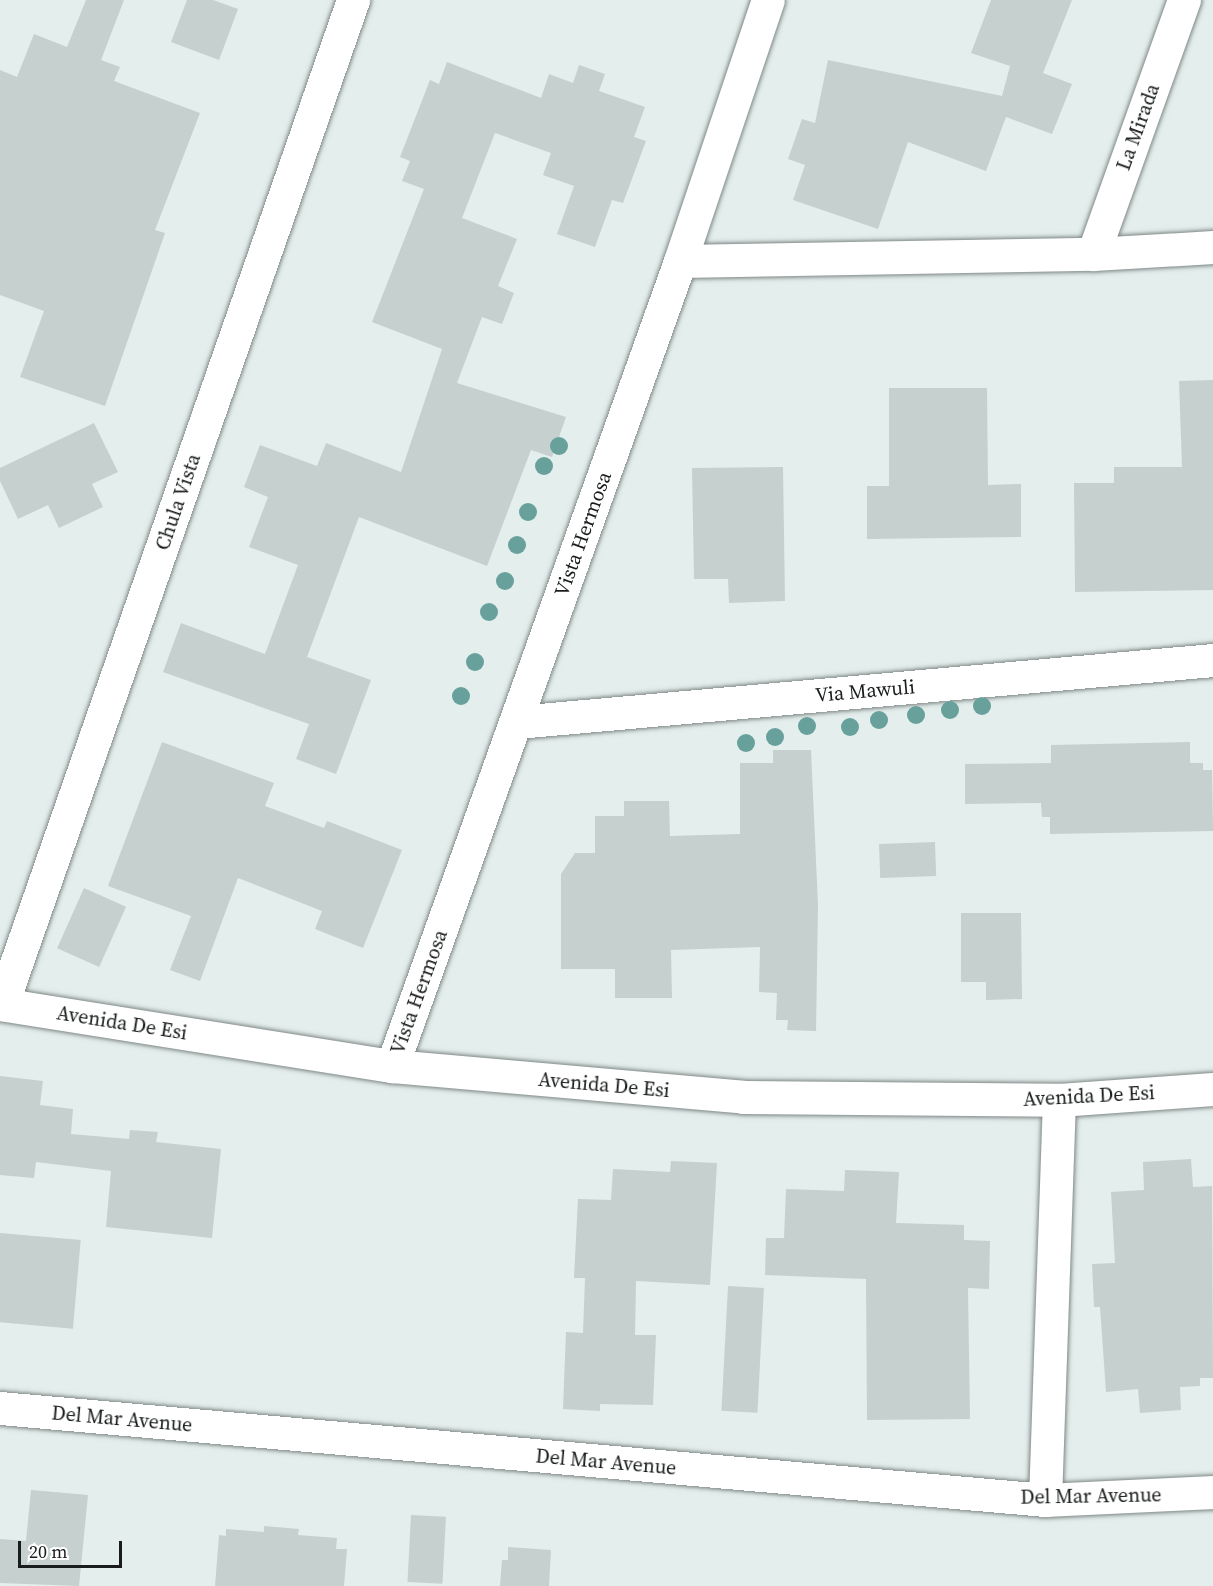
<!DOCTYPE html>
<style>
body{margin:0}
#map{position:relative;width:1213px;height:1586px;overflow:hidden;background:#e4eeec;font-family:"Source Serif 4",serif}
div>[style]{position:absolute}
.building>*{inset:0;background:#c6d0ce;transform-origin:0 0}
.roads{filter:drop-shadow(0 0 2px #7f8887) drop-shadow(0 0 2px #7f8887)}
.minor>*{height:33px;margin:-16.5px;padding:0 16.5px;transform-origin:16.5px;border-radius:16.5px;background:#fff}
.trees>*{width:18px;height:18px;margin:-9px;border-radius:50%;background:#68a09b}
span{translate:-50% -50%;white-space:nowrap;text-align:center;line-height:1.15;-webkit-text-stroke:5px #fff;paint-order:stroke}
.street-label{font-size:20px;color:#181c1b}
.scale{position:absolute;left:18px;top:1541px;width:104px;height:27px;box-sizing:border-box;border:3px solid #181c1b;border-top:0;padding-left:8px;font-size:18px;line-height:21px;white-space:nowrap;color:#181c1b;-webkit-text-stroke:4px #fff;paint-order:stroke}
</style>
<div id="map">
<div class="building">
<i style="clip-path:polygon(86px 0,124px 0,101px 60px,120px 67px,114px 81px,200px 113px,155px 230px,165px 233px,105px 406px,20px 377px,44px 311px,0 295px,0 70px,17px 77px,34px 34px,67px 47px)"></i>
<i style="clip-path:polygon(187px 0,213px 0,238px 9px,219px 60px,171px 42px)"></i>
<i style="clip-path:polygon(991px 0,1072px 0,1043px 73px,1072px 84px,1052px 134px,1006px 117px,986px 171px,908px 142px,878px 229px,793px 200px,805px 165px,788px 159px,802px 119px,815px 123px,828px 60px,1002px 96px,1010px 66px,971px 53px)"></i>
<i style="clip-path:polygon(447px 62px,541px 98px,549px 74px,573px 83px,579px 65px,605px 74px,599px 91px,645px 107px,634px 137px,646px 141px,623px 203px,612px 200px,595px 247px,557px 234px,574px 186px,543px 175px,551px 153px,495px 133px,462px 218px,517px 239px,498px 286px,514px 293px,502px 324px,482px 317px,457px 383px,566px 417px,552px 457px,531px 450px,487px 566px,359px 517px,307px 657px,371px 680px,336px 774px,296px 759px,309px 724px,163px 672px,181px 623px,265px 654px,298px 565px,249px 547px,268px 497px,244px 487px,260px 445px,317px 466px,326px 443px,401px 472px,442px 349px,372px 322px,424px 189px,402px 181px,410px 161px,400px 157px,430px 80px,439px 84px)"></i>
<i style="clip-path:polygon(1213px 380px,1213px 590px,1075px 592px,1074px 483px,1114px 483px,1114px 467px,1182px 467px,1179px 381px)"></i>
<i style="clip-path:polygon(889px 388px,987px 388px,988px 485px,1021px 484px,1021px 537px,867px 539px,867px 486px,889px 486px)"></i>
<i style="clip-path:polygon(94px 423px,118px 472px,92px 484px,103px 507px,59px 528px,48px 505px,18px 519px,0 481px,0 468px)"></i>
<i style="clip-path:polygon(783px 467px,785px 601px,729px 603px,728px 579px,694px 579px,692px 468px)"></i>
<i style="clip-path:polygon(162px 742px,274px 783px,265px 806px,324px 828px,327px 821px,402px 850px,363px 948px,315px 929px,322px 911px,238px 878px,200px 981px,170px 970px,191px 916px,108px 886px)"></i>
<i style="clip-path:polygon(1190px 742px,1190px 763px,1203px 763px,1203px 770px,1212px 770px,1213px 831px,1050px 834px,1050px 817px,1042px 817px,1041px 803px,965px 804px,965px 764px,1051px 763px,1051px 745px)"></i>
<i style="clip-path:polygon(773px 750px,811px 750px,818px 905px,816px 1031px,787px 1030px,788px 1020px,776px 1020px,777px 993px,759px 992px,760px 947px,671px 950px,672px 998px,615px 998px,615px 969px,561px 969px,561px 874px,575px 853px,595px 853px,595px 816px,624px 816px,624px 801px,669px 801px,670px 836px,740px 834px,740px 763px,773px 763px)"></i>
<i style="left:935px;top:842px;width:34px;height:56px;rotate:88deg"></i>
<i style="left:84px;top:888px;width:46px;height:66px;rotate:24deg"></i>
<i style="clip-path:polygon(961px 913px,1021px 913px,1022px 999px,986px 1000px,986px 982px,961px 982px)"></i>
<i style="clip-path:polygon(0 1076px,43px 1081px,40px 1105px,73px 1109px,71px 1134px,129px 1139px,130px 1130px,158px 1132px,156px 1142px,221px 1149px,212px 1238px,106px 1227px,111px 1171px,36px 1162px,34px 1178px,0 1175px)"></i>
<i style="clip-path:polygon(1191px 1159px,1193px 1187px,1212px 1186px,1213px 1378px,1200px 1378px,1200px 1386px,1180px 1387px,1181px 1410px,1140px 1413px,1138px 1389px,1106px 1392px,1100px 1307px,1094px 1307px,1092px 1264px,1115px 1263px,1111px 1192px,1144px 1190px,1143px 1162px)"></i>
<i style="clip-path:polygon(671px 1161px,717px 1163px,710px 1285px,636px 1281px,635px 1335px,656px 1335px,653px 1405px,600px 1404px,600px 1411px,563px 1409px,566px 1332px,583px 1333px,585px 1278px,574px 1278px,578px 1199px,611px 1200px,613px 1169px,670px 1172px)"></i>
<i style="clip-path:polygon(845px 1170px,899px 1172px,896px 1223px,964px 1225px,964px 1240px,990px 1241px,989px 1289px,968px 1288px,970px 1419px,867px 1420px,866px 1279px,765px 1275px,766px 1238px,784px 1238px,786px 1189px,844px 1191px)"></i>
<i style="left:0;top:1233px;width:81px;height:89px;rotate:5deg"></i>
<i style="left:728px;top:1286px;width:36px;height:125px;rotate:3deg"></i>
<i style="clip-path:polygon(31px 1490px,88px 1495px,79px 1586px,0 1583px,0 1539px,26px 1541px)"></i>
<i style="left:411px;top:1515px;width:35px;height:67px;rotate:3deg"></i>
<i style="clip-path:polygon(264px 1526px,299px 1529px,298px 1535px,337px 1538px,336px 1549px,347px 1549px,344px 1586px,215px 1586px,219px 1535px,226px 1536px,226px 1529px,264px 1532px)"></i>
<i style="clip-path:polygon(508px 1547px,551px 1550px,549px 1586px,500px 1586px,502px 1560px,508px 1560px)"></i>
</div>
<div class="roads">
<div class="minor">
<i style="left:1093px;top:254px;width:270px;rotate:-70.3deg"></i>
<i style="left:680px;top:261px;width:413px;rotate:-1deg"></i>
<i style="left:1093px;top:254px;width:120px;rotate:-3.3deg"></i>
<i style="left:517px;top:722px;width:699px;rotate:-5.09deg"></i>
<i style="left:0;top:1004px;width:397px;rotate:9deg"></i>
<i style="left:392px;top:1066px;width:352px;rotate:5deg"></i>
<i style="left:743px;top:1097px;width:316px;rotate:0.5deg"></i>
<i style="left:1059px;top:1100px;width:154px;rotate:-4.1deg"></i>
<i style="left:2px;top:1004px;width:1064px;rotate:-70.73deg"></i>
<i style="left:392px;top:1066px;width:855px;rotate:-70.31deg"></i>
<i style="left:680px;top:261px;width:275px;rotate:-71.4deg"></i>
<i style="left:0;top:1408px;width:1049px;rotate:5.03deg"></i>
<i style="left:1045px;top:1500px;width:168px;rotate:-2.7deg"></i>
<i style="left:1045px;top:1500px;width:400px;rotate:-88deg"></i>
</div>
</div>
<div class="trees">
<i style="left:559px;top:446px"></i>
<i style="left:544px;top:466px"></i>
<i style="left:528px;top:512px"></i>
<i style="left:517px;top:545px"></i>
<i style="left:505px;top:581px"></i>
<i style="left:489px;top:612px"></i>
<i style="left:475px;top:662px"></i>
<i style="left:461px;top:696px"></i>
<i style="left:982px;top:706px"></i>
<i style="left:950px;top:710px"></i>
<i style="left:916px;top:715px"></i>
<i style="left:879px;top:720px"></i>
<i style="left:807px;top:726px"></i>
<i style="left:850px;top:727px"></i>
<i style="left:775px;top:737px"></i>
<i style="left:746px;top:743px"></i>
</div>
<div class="street-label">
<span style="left:1138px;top:127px;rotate:-70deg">La Mirada</span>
<span style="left:178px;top:502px;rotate:-71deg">Chula Vista</span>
<span style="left:583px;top:534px;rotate:-70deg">Vista Hermosa</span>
<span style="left:865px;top:691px;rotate:-5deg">Via Mawuli</span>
<span style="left:419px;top:992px;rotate:-70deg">Vista Hermosa</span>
<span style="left:122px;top:1023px;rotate:9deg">Avenida De Esi</span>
<span style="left:604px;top:1085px;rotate:5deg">Avenida De Esi</span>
<span style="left:1089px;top:1096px;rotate:-3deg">Avenida De Esi</span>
<span style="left:122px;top:1419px;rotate:5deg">Del Mar Avenue</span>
<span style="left:606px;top:1462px;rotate:5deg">Del Mar Avenue</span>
<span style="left:1091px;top:1496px;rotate:-1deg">Del Mar Avenue</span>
</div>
<div class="scale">20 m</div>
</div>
